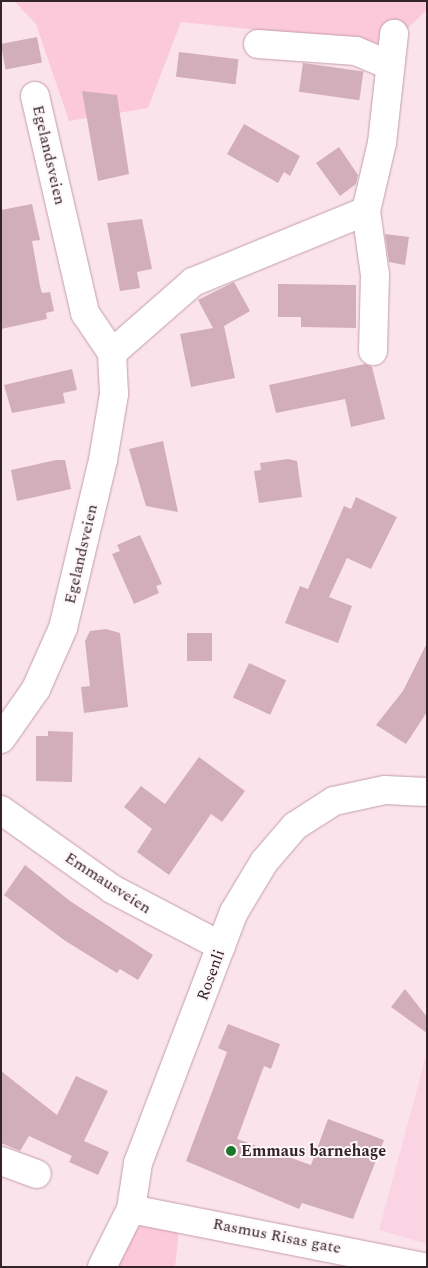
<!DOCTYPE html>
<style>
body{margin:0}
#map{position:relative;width:428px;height:1268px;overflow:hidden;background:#fbe3ec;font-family:Spectral,serif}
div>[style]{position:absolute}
.built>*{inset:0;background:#fad4e2}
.green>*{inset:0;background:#fcc9db}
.building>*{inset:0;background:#d2adba;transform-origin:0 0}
.roads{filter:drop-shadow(0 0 1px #c39eab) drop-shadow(0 0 1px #c39eab)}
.minor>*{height:28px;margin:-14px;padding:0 14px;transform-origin:14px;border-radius:14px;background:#fff}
.dots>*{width:14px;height:14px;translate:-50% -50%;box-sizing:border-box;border:2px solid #fef6f8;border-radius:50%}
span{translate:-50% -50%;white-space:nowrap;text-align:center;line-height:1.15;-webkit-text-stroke:4px #fef6f8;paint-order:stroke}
.street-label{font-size:16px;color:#332429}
.poi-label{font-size:16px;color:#332429;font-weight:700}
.left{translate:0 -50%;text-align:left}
.frame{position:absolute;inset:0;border:2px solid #332429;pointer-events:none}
</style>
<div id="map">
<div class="built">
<i style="clip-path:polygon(427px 1052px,427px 1244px,379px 1230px)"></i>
</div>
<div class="green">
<i style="clip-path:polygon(14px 1px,427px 1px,427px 10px,391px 44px,181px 22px,148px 108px,69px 121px,36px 24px)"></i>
<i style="clip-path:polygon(136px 1226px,179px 1231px,175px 1267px,115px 1267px)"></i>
</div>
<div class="building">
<i style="left:37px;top:37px;width:26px;height:37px;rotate:79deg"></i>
<i style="left:179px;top:52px;width:60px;height:25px;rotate:7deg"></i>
<i style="left:303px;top:63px;width:61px;height:29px;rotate:8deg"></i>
<i style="clip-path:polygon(82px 91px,117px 95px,129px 174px,98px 181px)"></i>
<i style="clip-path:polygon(244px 124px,300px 156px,290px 176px,284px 172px,278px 183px,227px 154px)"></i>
<i style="clip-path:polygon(339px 147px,358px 175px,356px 184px,340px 196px,316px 163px)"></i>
<i style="clip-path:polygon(32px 204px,40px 240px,32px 241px,40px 286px,42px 293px,50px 292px,54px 311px,46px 313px,47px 319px,1px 329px,1px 210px)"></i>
<i style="clip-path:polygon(142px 219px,152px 269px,137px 272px,140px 288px,120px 291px,107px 223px)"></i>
<i style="clip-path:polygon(385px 234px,409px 237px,405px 265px,389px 262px)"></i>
<i style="clip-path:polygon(234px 282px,250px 311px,224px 326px,235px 378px,191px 387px,180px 334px,213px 328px,198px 300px)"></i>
<i style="clip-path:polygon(278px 284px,356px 285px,356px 328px,301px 327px,301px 317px,278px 317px)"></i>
<i style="clip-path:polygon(365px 364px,372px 367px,385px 419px,351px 427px,345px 399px,276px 413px,269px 385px)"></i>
<i style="clip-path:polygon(72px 369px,77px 390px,63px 393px,65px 403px,12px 413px,4px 385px)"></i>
<i style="clip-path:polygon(163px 441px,172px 484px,178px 512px,146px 506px,129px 449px)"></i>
<i style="clip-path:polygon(288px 459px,297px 461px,302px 497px,259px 503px,254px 471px,261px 470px,260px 463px)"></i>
<i style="clip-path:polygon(56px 460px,65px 460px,71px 489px,17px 501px,11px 470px)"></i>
<i style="clip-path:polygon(356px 497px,397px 517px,371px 569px,347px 558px,329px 597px,352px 606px,338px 643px,285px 623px,300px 586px,308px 589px,344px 506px,351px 509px)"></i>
<i style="clip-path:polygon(140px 535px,162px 584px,156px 586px,159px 593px,134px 604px,112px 554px,120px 551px,117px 545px)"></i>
<i style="clip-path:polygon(106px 629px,120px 633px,128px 707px,84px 713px,81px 687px,90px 686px,85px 641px,90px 631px)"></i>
<i style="left:187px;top:633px;width:25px;height:28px"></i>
<i style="clip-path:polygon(427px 643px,427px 712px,406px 744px,376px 725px,403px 691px)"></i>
<i style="left:249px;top:663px;width:41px;height:38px;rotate:25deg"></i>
<i style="clip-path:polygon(48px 731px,73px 732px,72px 782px,36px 781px,36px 736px,48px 736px)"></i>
<i style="clip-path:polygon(199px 757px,245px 791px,222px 822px,211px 814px,169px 875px,137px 852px,152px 829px,124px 807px,141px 786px,165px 804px)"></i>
<i style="clip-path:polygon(25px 865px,70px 901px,153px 955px,138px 980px,120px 969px,117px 973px,64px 940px,4px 895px)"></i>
<i style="clip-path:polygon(405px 989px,427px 1017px,427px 1033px,391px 1007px)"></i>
<i style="clip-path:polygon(228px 1024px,280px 1044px,271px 1069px,264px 1066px,237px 1139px,311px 1165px,328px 1119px,384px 1140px,353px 1219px,302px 1203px,299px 1209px,186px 1161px,227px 1052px,218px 1048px)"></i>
<i style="clip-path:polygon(1px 1071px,57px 1115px,76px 1076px,108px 1091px,84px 1141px,109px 1152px,98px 1175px,69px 1162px,72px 1156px,29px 1136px,20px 1151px,1px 1143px)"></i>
</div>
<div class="roads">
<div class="minor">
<i style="left:258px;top:44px;width:98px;rotate:4.1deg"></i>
<i style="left:356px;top:51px;width:36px;rotate:23deg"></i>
<i style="left:35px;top:96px;width:223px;rotate:77deg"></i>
<i style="left:85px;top:313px;width:48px;rotate:56deg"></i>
<i style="left:366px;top:211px;width:65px;rotate:82deg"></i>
<i style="left:375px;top:275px;width:76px;rotate:91.5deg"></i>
<i style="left:1px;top:739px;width:61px;rotate:-55deg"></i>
<i style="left:36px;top:689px;width:67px;rotate:-66.1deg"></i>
<i style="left:63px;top:628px;width:173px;rotate:-76.6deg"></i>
<i style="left:103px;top:460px;width:67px;rotate:-80.5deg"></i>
<i style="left:114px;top:394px;width:41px;rotate:-92.8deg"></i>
<i style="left:112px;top:353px;width:108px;rotate:-41.2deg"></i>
<i style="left:193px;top:282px;width:187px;rotate:-22.3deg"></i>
<i style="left:366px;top:211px;width:70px;rotate:-76.8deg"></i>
<i style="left:382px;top:143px;width:110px;rotate:-83.7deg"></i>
<i style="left:1px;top:810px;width:136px;rotate:35.4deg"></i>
<i style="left:112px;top:889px;width:123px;rotate:27.6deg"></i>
<i style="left:1px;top:1161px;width:38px;rotate:20deg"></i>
<i style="left:131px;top:1209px;width:298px;rotate:11.2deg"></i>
<i style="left:102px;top:1267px;width:65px;rotate:-63.4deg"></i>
<i style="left:131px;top:1209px;width:47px;rotate:-81.3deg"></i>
<i style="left:138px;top:1163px;width:269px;rotate:-69.1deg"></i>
<i style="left:234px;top:912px;width:58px;rotate:-59deg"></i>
<i style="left:264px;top:862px;width:48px;rotate:-49.3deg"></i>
<i style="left:295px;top:826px;width:46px;rotate:-32.7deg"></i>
<i style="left:334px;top:801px;width:52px;rotate:-12.2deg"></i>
<i style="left:385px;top:790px;width:42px;rotate:2.7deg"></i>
</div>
</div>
<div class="dots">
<i style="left:231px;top:1151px;background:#1a7828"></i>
</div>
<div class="street-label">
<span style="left:49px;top:155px;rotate:77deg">Egelandsveien</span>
<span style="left:81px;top:554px;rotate:-77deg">Egelandsveien</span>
<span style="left:108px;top:883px;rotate:33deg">Emmausveien</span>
<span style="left:211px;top:975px;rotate:-70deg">Rosenli</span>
<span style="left:277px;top:1236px;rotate:11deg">Rasmus Risas gate</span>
</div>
<div class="poi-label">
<span class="left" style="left:241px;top:1151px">Emmaus barnehage</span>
</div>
<div class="frame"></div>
</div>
